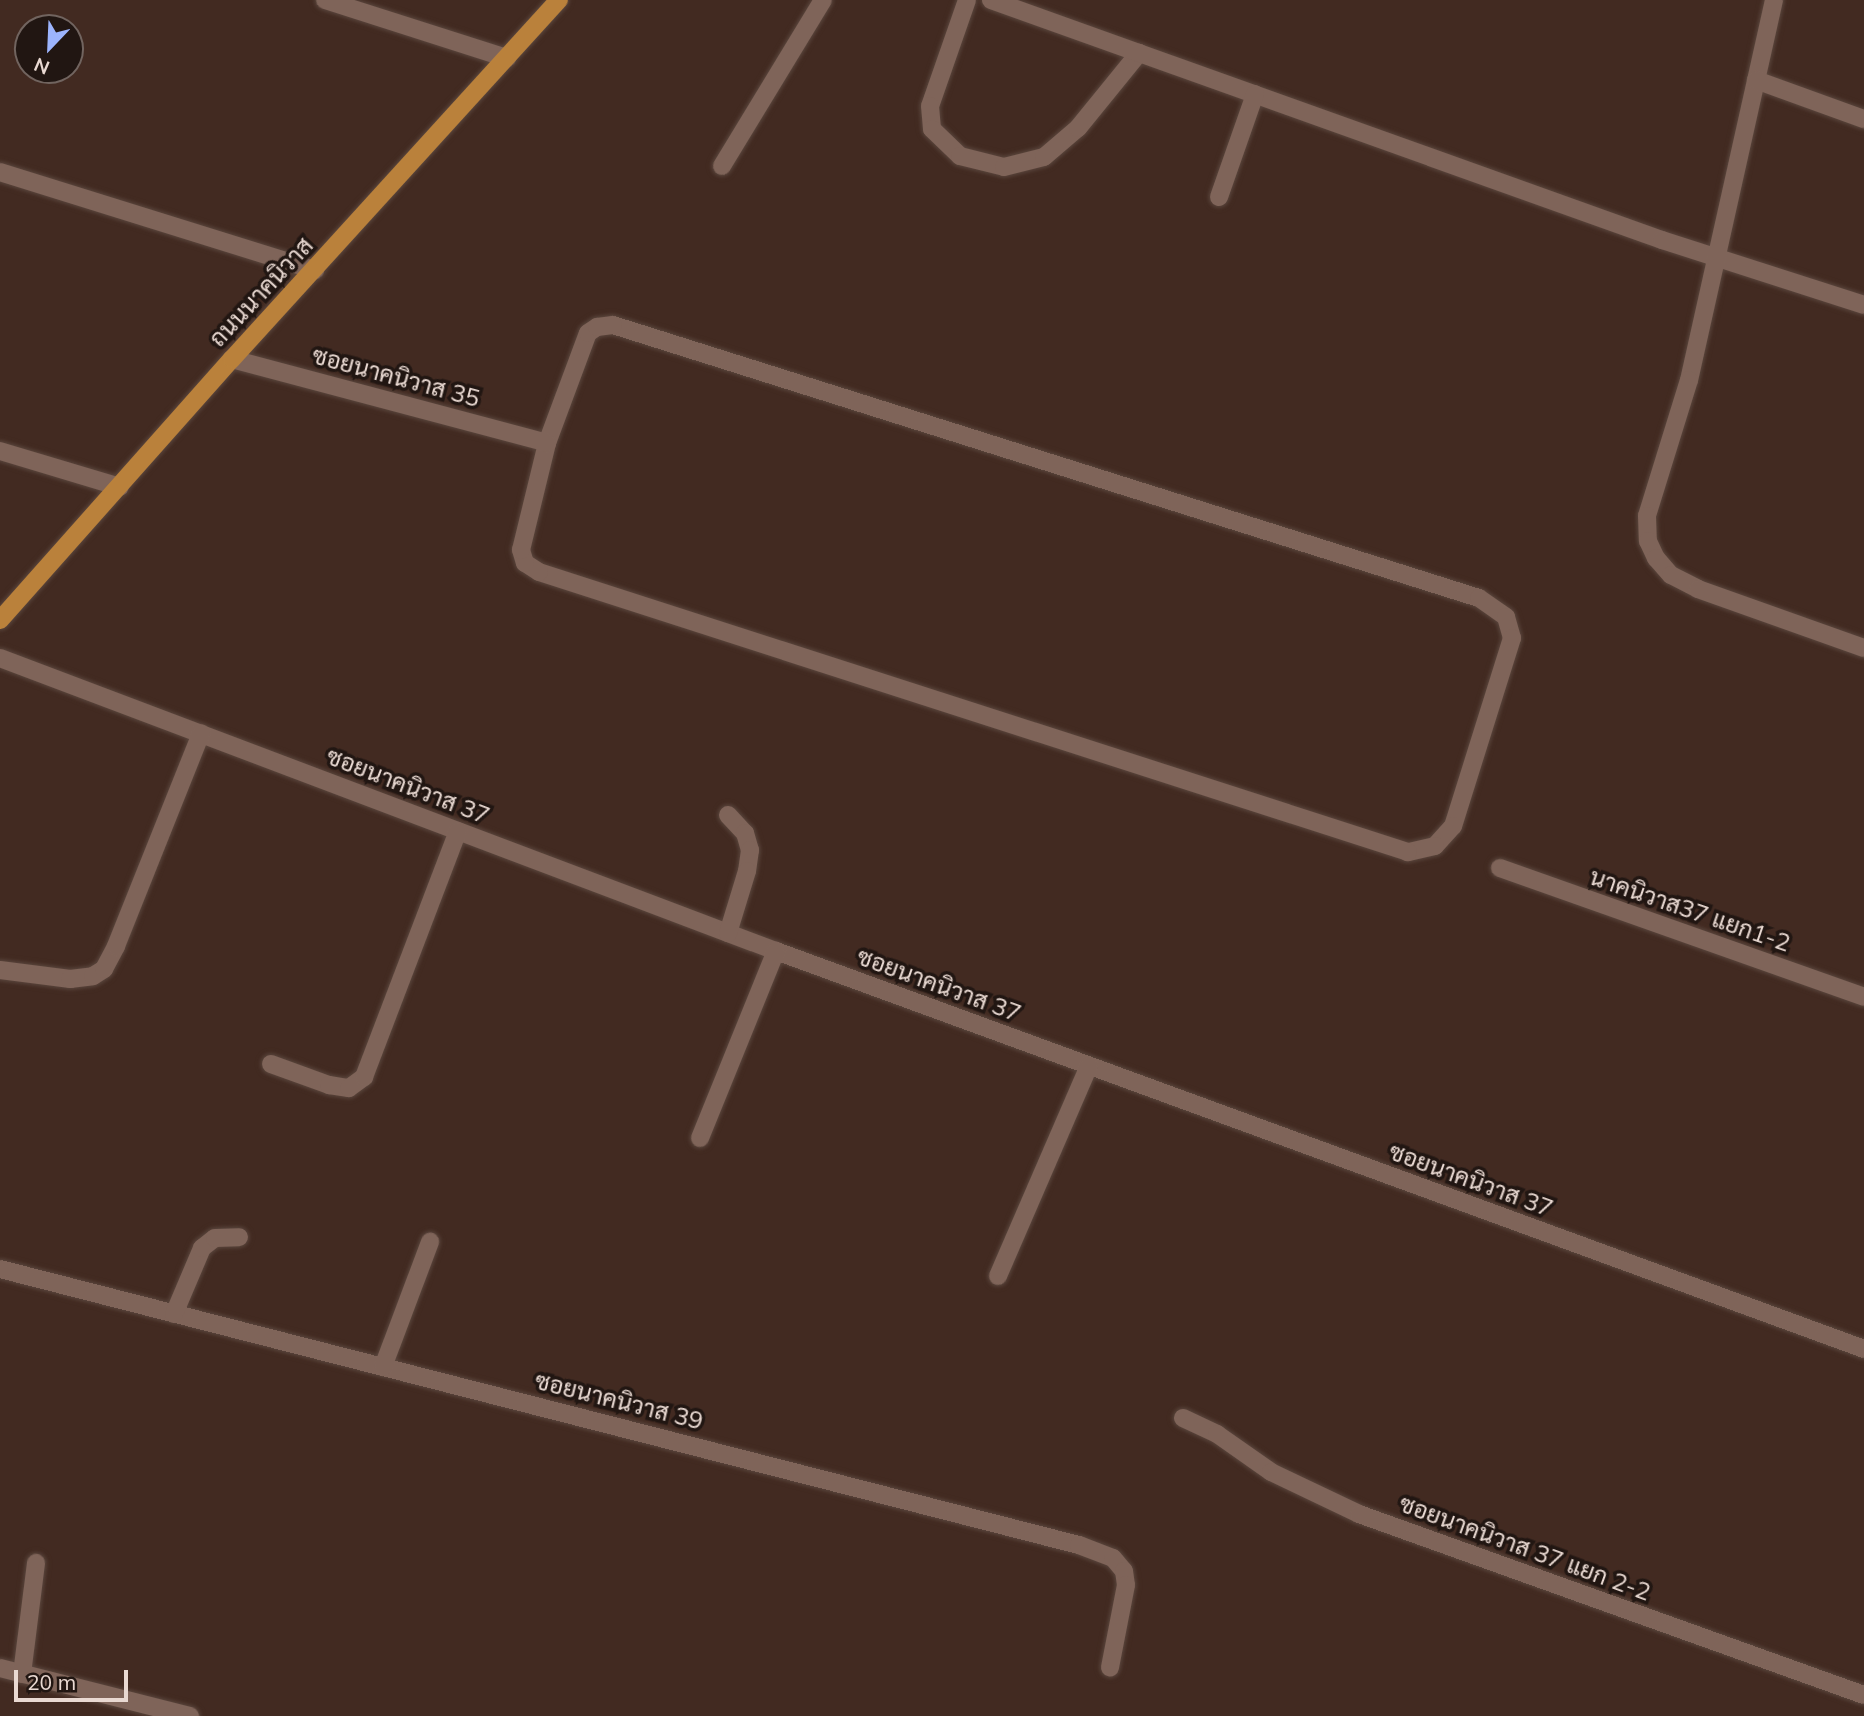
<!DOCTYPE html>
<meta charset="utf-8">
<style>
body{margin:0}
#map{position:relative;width:1864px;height:1716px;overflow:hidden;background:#422a21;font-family:Mulish,Sarabun,sans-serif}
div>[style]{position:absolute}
.roads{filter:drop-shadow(0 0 2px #5a463d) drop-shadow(0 0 2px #5a463d)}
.minor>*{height:18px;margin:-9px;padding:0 9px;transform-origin:9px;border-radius:9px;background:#7f6459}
.major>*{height:18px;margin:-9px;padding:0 9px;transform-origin:9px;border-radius:9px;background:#ba813b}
span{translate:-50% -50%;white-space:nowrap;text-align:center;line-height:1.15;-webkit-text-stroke:7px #211612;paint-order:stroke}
.street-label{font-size:24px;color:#e9d9d2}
.north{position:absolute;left:14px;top:14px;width:70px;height:70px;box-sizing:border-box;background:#211612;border:2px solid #71645f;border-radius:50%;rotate:203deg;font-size:19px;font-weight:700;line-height:28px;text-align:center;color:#e9d9d2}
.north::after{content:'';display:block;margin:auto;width:24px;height:32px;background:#9cb4fd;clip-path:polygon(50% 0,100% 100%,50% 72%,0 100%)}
.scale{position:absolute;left:14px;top:1670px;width:114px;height:32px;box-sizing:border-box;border:4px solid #e9d9d2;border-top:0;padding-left:9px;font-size:21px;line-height:24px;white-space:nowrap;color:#e9d9d2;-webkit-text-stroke:5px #211612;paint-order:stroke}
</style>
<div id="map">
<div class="roads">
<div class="minor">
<i style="left:325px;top:0;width:191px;rotate:17.7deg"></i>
<i style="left:967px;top:0;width:112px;rotate:109.2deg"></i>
<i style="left:930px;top:106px;width:23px;rotate:85deg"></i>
<i style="left:932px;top:129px;width:39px;rotate:44deg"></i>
<i style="left:960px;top:156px;width:45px;rotate:14deg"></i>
<i style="left:1004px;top:167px;width:41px;rotate:-14deg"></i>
<i style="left:1044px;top:157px;width:45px;rotate:-40.5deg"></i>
<i style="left:1078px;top:128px;width:97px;rotate:-50.9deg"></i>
<i style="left:991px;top:0;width:713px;rotate:19.68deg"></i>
<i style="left:1662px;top:240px;width:212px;rotate:17.8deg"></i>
<i style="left:1774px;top:0;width:389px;rotate:102.6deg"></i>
<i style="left:1689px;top:380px;width:142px;rotate:107.2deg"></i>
<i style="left:1647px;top:516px;width:25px;rotate:88deg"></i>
<i style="left:1648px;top:541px;width:19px;rotate:65deg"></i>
<i style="left:1656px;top:558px;width:23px;rotate:49deg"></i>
<i style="left:1671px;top:575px;width:30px;rotate:27deg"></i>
<i style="left:1698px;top:589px;width:176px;rotate:19.6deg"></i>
<i style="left:1756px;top:80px;width:115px;rotate:19.9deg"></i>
<i style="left:722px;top:166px;width:194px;rotate:-58.7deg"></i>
<i style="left:0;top:172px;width:330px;rotate:17.3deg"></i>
<i style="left:1219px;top:197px;width:109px;rotate:-70.7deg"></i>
<i style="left:613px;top:325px;width:908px;rotate:17.5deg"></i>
<i style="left:1479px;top:598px;width:33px;rotate:35deg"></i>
<i style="left:1506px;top:617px;width:22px;rotate:74deg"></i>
<i style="left:1512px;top:638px;width:197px;rotate:107.4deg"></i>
<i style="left:1453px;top:826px;width:27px;rotate:132deg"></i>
<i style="left:1435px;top:846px;width:28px;rotate:167deg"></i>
<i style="left:1408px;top:852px;width:913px;rotate:-162.14deg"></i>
<i style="left:539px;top:572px;width:17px;rotate:-147deg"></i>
<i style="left:525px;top:563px;width:14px;rotate:-107deg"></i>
<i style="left:521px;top:550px;width:110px;rotate:-76.3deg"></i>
<i style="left:547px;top:443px;width:117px;rotate:-69.6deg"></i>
<i style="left:588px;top:333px;width:11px;rotate:-34deg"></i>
<i style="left:597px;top:327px;width:16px;rotate:-7deg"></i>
<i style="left:232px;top:359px;width:326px;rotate:14.9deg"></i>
<i style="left:0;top:451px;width:125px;rotate:16.7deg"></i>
<i style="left:0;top:658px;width:829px;rotate:20.69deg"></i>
<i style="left:776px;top:951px;width:1159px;rotate:20.09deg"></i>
<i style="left:728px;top:815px;width:25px;rotate:47deg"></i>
<i style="left:745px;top:833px;width:18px;rotate:74deg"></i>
<i style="left:750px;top:850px;width:21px;rotate:98deg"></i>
<i style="left:747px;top:871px;width:65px;rotate:107deg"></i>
<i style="left:1500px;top:868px;width:386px;rotate:19.5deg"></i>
<i style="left:0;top:970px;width:71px;rotate:7.3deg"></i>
<i style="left:70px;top:979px;width:23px;rotate:-7deg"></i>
<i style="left:93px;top:976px;width:13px;rotate:-32deg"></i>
<i style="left:104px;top:969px;width:26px;rotate:-62deg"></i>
<i style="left:116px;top:946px;width:229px;rotate:-68.2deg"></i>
<i style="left:271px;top:1064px;width:62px;rotate:19.9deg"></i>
<i style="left:329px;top:1085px;width:20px;rotate:9deg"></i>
<i style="left:349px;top:1088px;width:19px;rotate:-36deg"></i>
<i style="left:364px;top:1077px;width:263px;rotate:-69.1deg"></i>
<i style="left:700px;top:1138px;width:202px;rotate:-67.9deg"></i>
<i style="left:0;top:1269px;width:1114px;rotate:14.35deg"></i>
<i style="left:1079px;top:1545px;width:36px;rotate:21deg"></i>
<i style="left:1113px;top:1558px;width:17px;rotate:50deg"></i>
<i style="left:1124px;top:1571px;width:14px;rotate:82deg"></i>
<i style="left:1126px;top:1585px;width:84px;rotate:101deg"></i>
<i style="left:998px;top:1276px;width:229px;rotate:-66.6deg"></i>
<i style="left:174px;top:1314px;width:72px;rotate:-67deg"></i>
<i style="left:202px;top:1248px;width:16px;rotate:-38deg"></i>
<i style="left:215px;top:1238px;width:24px;rotate:-2deg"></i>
<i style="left:383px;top:1367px;width:134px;rotate:-69.4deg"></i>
<i style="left:1183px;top:1418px;width:38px;rotate:25deg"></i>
<i style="left:1217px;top:1434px;width:66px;rotate:35.1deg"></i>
<i style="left:1271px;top:1472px;width:98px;rotate:25.5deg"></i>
<i style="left:1359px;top:1514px;width:536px;rotate:19.72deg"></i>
<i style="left:0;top:1668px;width:196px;rotate:14.2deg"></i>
<i style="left:22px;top:1674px;width:112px;rotate:-82.8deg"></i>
</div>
<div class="major">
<i style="left:0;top:620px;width:349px;rotate:-48.4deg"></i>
<i style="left:232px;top:359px;width:486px;rotate:-47.7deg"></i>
</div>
</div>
<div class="street-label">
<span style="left:261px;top:292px;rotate:-47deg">ถนนนาคนิวาส</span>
<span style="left:396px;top:377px;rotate:15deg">ซอยนาคนิวาส 35</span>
<span style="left:408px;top:786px;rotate:21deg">ซอยนาคนิวาส 37</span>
<span style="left:1690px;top:910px;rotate:19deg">นาคนิวาส37 แยก1-2</span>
<span style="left:939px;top:985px;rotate:20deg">ซอยนาคนิวาส 37</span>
<span style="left:1471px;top:1180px;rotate:20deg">ซอยนาคนิวาส 37</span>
<span style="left:619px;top:1401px;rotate:14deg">ซอยนาคนิวาส 39</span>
<span style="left:1525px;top:1548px;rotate:20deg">ซอยนาคนิวาส 37 แยก 2-2</span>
</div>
<div class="north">N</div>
<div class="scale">20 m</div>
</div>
